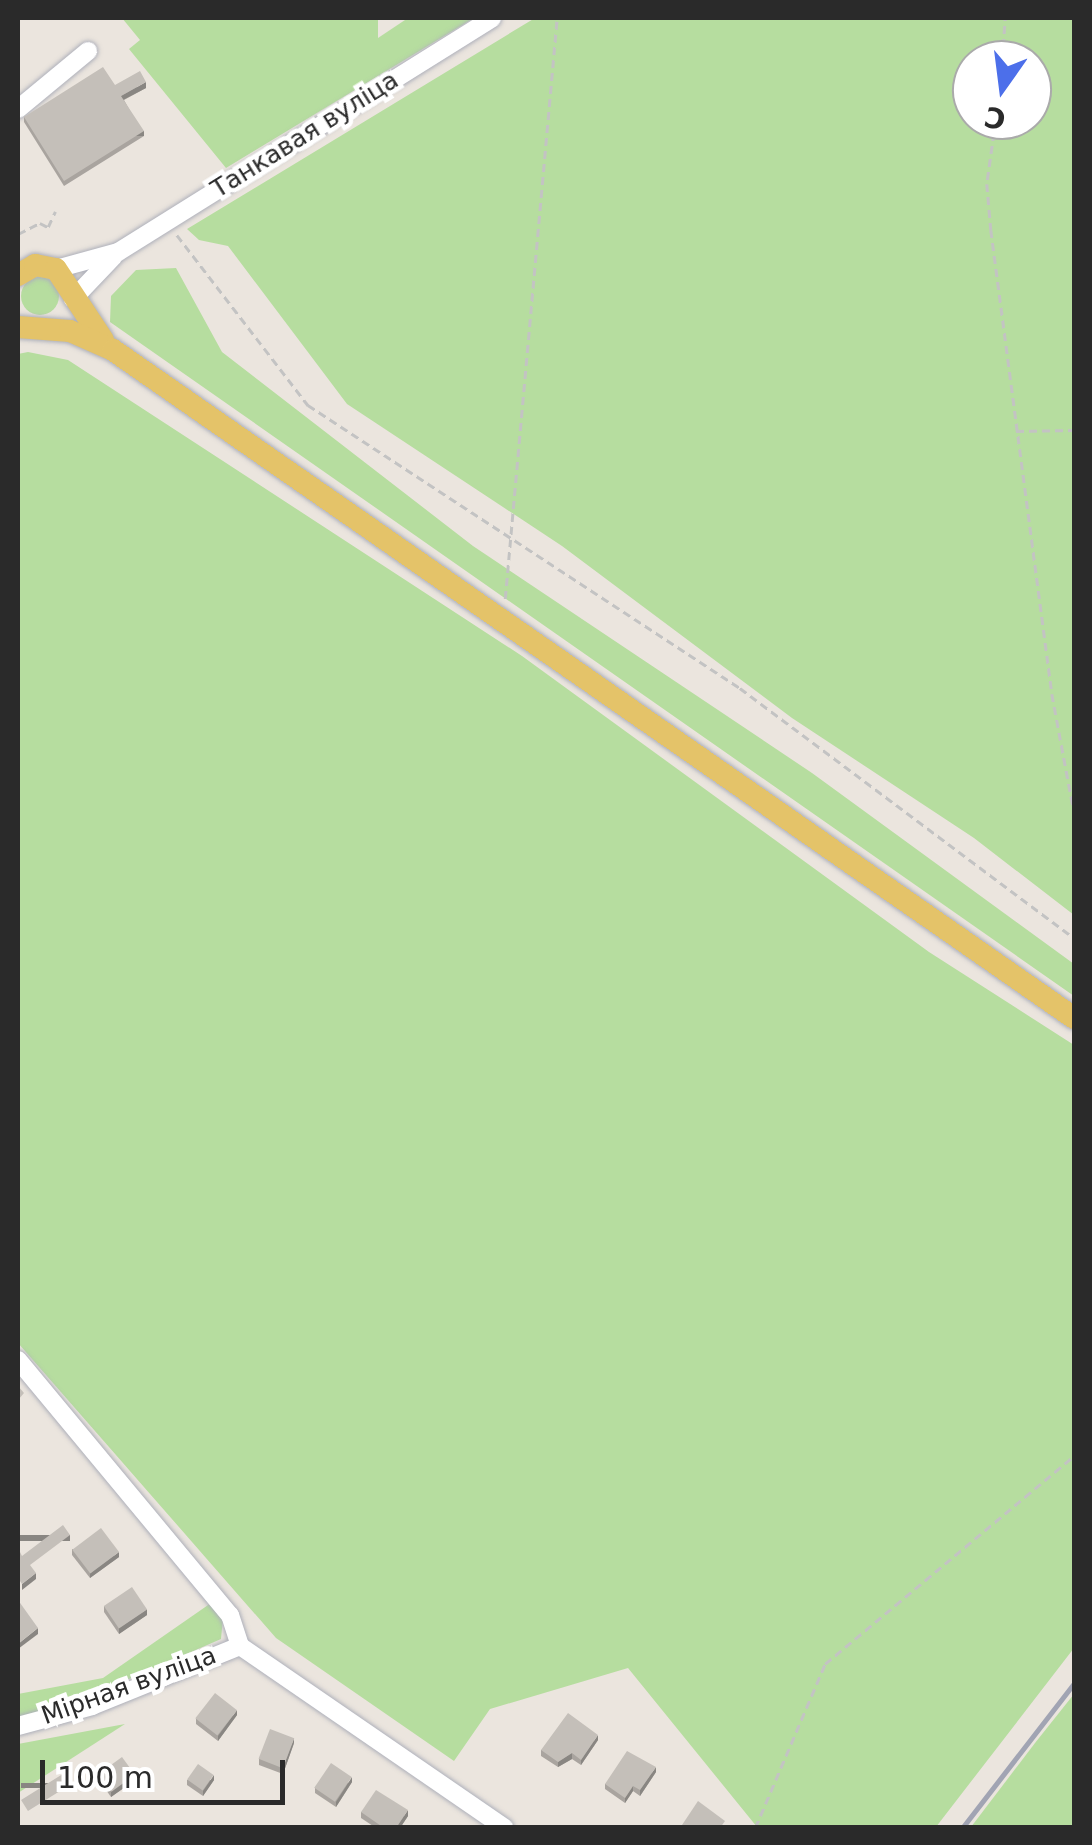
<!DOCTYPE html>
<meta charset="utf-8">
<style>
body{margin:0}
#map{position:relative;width:1092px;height:1845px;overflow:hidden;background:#ebe5de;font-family:"DejaVu Sans",sans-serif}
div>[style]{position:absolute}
.green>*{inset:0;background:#b6dd9f}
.round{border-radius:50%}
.path>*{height:2.5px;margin-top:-1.25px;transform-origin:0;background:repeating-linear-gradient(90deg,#c3c3c3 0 8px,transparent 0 13px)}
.roads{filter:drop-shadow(0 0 2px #aeb0ba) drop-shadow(0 0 2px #aeb0ba)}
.minor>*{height:18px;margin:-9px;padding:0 9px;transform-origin:9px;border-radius:9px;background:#fff}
.major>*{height:22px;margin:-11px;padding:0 11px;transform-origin:11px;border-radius:11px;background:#e4c369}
.rail>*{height:5px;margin:-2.5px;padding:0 2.5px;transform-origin:2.5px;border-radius:2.5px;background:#a1a4b3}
.wall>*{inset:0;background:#a9a49f}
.shaded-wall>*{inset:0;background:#898682;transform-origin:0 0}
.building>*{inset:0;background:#c4bfb9;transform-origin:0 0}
span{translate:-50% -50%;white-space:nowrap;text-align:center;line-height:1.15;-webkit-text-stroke:9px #fff;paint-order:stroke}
.street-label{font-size:25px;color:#2a2a2a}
.frame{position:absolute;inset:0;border:20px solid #2a2a2a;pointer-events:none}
.north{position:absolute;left:952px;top:40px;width:100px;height:100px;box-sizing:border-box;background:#fff;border:2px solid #aaa;border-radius:50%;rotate:194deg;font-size:28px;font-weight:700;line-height:40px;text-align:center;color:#2a2a2a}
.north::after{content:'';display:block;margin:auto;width:35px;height:45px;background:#4c6fea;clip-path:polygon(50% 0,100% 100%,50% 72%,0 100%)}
.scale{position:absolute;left:40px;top:1760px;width:245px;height:45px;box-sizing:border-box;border:5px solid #2a2a2a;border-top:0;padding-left:12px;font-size:30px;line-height:35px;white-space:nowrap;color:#2a2a2a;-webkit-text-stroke:8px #fff;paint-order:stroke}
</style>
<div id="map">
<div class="green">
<i style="clip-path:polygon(122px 18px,378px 18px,378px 38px,408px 18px,474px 18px,226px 168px,129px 49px,140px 40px)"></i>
<i style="clip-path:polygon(evenodd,535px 18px,1074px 18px,1074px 915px,974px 838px,792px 718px,562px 546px,347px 404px,228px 246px,199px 240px,187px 229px,535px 18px,1032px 60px,1032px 120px,972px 120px,972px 60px,1032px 60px)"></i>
<i style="clip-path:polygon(176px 268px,222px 352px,473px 546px,812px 773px,1074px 964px,1074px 996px,110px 322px,111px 296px,136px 270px)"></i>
<i class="round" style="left:21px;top:277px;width:38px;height:38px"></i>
<i style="clip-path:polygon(28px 352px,68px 360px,522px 656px,929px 952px,1074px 1045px,1074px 1648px,936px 1827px,757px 1827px,628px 1668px,490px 1709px,454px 1761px,276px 1638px,18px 1343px,18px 354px)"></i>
<i style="clip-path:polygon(211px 1603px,223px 1618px,221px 1639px,76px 1702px,18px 1718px,18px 1694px,103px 1678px)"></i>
<i style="clip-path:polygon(1074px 1694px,1074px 1827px,971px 1827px,1035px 1743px)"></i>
<i style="clip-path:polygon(125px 1724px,18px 1793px,18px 1744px)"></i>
</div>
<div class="path">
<i style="left:1002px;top:60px;width:42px;rotate:-85.9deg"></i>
<i style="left:996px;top:120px;width:65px;rotate:98deg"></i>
<i style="left:987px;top:184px;width:46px;rotate:85deg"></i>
<i style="left:991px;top:230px;width:468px;rotate:82.5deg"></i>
<i style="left:1052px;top:694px;width:120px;rotate:79.4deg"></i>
<i style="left:18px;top:234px;width:25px;rotate:-27deg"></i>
<i style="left:40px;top:223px;width:9px;rotate:27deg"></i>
<i style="left:48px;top:227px;width:17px;rotate:-65deg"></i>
<i style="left:177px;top:235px;width:215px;rotate:52.4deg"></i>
<i style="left:308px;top:405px;width:516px;rotate:33.23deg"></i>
<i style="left:740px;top:688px;width:417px;rotate:36.8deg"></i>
<i style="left:1016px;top:431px;width:58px;rotate:-1deg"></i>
<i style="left:505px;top:599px;width:583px;rotate:-84.89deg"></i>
<i style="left:755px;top:1828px;width:178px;rotate:-66.9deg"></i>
<i style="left:825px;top:1664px;width:324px;rotate:-39.9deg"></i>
</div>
<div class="roads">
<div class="minor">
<i style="left:18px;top:109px;width:91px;rotate:-39.6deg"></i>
<i style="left:56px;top:269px;width:64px;rotate:-15.3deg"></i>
<i style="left:118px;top:252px;width:441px;rotate:-32deg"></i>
<i style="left:73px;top:299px;width:59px;rotate:-46.4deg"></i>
<i style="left:18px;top:1360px;width:332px;rotate:50.3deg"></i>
<i style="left:230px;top:1615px;width:33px;rotate:72deg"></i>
<i style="left:240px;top:1646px;width:321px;rotate:34.5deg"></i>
<i style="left:18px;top:1726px;width:77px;rotate:-15.1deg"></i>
<i style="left:92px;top:1706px;width:160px;rotate:-22.1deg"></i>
</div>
<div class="major">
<i style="left:18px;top:275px;width:20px;rotate:-30deg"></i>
<i style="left:35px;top:265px;width:21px;rotate:11deg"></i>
<i style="left:56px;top:269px;width:85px;rotate:56.5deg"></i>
<i style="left:18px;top:327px;width:52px;rotate:4.4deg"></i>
<i style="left:70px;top:331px;width:47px;rotate:23.8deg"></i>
<i style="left:113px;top:350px;width:1170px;rotate:34.8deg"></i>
</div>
</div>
<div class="rail">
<i style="left:962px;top:1828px;width:183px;rotate:-52.3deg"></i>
</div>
<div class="wall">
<i style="clip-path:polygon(115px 85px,146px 88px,124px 100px,144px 136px,64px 186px,24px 122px,24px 117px)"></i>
<i style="clip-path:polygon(72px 1549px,119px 1557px,90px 1578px,72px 1555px)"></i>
<i style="clip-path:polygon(104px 1606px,147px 1615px,119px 1634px,104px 1612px)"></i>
<i style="clip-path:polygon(237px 1715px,218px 1741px,196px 1724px,196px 1719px)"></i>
<i style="clip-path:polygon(598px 1740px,581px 1765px,572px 1759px,558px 1767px,541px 1756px,541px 1750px)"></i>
<i style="clip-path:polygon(294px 1743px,283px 1774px,259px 1765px,259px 1759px)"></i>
<i style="clip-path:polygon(656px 1772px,640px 1796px,633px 1791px,625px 1803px,605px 1789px,605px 1784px)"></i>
<i style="clip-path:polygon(99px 1774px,135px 1780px,111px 1797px,99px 1780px)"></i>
<i style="clip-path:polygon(187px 1780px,214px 1780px,203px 1796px,187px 1785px)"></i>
<i style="clip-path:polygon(352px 1782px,336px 1807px,315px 1793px,315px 1788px)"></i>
<i style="clip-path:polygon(361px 1812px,408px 1816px,400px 1828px,376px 1828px,361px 1818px)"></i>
</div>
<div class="shaded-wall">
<i style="clip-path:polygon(146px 82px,146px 88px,121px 101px,121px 96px)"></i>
<i style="left:144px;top:131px;width:5px;height:94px;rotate:90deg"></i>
<i style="left:70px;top:1535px;width:6px;height:50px;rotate:90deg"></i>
<i style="clip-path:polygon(119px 1552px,119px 1557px,90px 1578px,90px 1573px)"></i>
<i style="clip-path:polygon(36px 1573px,36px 1579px,22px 1590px,22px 1584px)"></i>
<i style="clip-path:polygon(147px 1609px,147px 1615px,119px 1634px,119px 1628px)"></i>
<i style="clip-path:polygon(38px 1628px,38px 1634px,18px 1649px,18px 1644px)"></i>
<i style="clip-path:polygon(237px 1710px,237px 1715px,218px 1741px,218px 1736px)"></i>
<i style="clip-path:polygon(598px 1735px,598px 1740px,581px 1765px,581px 1760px)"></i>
<i style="clip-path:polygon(294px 1738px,294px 1743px,283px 1774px,283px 1768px)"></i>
<i style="clip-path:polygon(572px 1753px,572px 1759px,558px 1767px,558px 1762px)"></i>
<i style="clip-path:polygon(656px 1767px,656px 1772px,640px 1796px,640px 1790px)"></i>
<i style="clip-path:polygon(135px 1775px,135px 1780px,111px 1797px,111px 1791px)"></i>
<i style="clip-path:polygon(214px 1775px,214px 1780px,203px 1796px,203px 1791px)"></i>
<i style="clip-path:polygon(352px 1777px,352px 1782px,336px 1807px,336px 1802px)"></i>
<i style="left:73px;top:1783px;width:5px;height:52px;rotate:90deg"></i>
<i style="clip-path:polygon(633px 1786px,633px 1791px,625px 1803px,625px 1798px)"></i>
<i style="clip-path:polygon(408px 1810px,408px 1816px,400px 1828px,396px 1828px)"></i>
</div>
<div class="building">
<i style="clip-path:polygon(103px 67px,115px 85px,140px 71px,146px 82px,121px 96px,144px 131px,64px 181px,24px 117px)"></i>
<i style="clip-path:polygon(18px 1386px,24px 1393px,18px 1400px)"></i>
<i style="clip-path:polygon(63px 1525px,70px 1535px,30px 1565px,36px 1573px,22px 1584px,18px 1578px,18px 1548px,22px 1556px)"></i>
<i style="left:101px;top:1528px;width:30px;height:36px;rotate:53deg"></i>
<i style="left:132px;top:1587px;width:27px;height:34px;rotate:56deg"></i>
<i style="clip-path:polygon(18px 1600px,38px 1628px,18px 1644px)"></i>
<i style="left:215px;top:1693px;width:28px;height:32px;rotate:38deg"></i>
<i style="clip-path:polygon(568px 1713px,598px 1735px,581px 1760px,572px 1753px,558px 1762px,541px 1750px)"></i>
<i style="left:270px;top:1729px;width:26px;height:32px;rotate:21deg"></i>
<i style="clip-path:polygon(627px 1751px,656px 1767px,640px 1790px,633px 1786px,625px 1798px,605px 1784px)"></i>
<i style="left:122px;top:1757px;width:22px;height:29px;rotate:54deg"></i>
<i style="left:331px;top:1763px;width:25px;height:30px;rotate:34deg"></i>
<i style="left:198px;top:1764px;width:19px;height:19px;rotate:35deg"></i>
<i style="left:66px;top:1772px;width:13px;height:53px;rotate:58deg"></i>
<i style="clip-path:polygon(376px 1790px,408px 1810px,396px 1828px,384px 1828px,361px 1812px)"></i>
<i style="clip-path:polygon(698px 1801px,725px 1821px,720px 1828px,686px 1828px,682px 1825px)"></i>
</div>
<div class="street-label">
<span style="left:305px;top:135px;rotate:-32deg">Танкавая вуліца</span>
<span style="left:129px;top:1686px;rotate:-20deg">Мірная вуліца</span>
</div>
<div class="frame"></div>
<div class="north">С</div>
<div class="scale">100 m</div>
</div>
